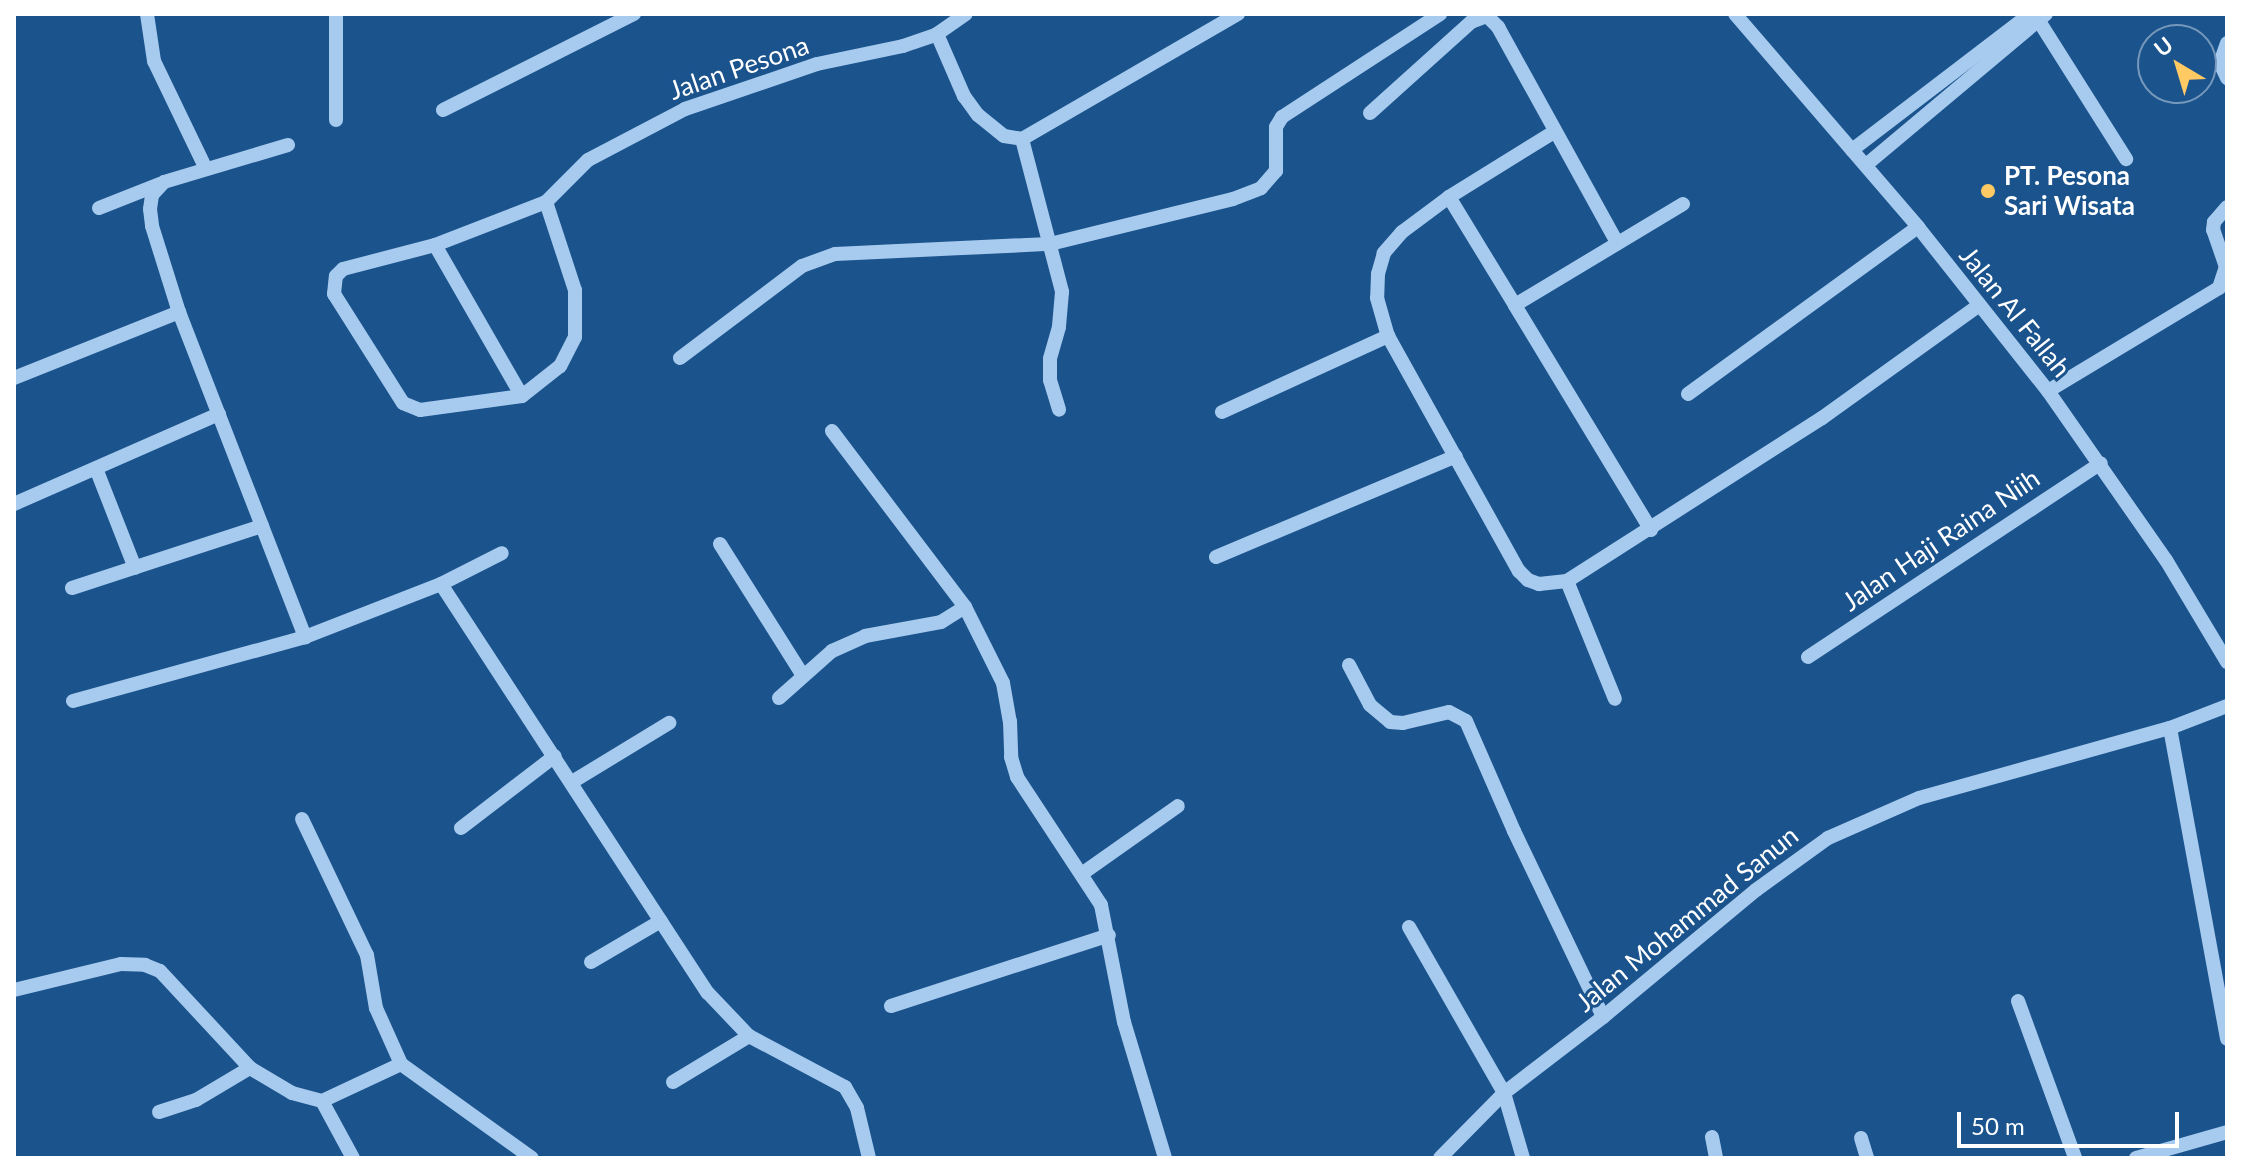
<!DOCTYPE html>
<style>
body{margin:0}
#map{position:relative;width:2241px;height:1172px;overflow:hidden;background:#1b538d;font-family:Lato,sans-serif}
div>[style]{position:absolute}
.minor>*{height:14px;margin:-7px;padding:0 7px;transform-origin:7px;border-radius:7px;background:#a7cbee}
.dots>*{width:22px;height:22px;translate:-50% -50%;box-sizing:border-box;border:4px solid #1b538d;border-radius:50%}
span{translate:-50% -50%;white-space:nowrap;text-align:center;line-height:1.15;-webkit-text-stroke:6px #1b538d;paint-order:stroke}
.street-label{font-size:26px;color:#fff}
.poi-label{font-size:26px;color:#fff;font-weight:700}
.left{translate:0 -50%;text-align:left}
.frame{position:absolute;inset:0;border:16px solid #fff;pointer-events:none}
.north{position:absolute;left:2137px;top:24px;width:80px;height:80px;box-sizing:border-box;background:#1b538d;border:2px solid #7698bb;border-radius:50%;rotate:322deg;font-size:22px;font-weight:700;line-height:32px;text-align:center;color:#fff}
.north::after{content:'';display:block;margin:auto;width:28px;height:36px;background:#ffca64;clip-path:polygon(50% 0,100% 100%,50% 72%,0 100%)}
.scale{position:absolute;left:1957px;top:1112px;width:222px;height:36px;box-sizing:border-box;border:4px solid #fff;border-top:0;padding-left:10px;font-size:24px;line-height:28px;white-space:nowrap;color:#fff;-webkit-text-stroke:6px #1b538d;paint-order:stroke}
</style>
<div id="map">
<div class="minor">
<i style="left:147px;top:14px;width:48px;rotate:81.5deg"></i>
<i style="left:154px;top:61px;width:118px;rotate:64.3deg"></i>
<i style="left:336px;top:14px;width:106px;rotate:90deg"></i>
<i style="left:1735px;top:14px;width:281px;rotate:49.3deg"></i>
<i style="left:1918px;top:227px;width:209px;rotate:51.6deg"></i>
<i style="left:2048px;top:391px;width:206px;rotate:55.1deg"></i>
<i style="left:2166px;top:560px;width:119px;rotate:59.1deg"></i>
<i style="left:2037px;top:18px;width:167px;rotate:57.7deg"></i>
<i style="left:937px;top:34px;width:68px;rotate:66.5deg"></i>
<i style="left:964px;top:96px;width:24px;rotate:54deg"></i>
<i style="left:978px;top:115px;width:33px;rotate:39deg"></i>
<i style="left:1004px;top:136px;width:18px;rotate:9deg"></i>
<i style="left:1022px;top:139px;width:250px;rotate:-30.1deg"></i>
<i style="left:2227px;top:43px;width:21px;rotate:109deg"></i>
<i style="left:2220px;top:63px;width:17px;rotate:65deg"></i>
<i style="left:443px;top:110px;width:214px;rotate:-26.7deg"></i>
<i style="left:1370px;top:113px;width:136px;rotate:-42deg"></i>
<i style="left:1471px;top:22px;width:17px;rotate:-21deg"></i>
<i style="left:1487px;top:16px;width:16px;rotate:45deg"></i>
<i style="left:1498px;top:27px;width:247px;rotate:61.1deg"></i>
<i style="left:1554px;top:132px;width:123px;rotate:148.2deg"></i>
<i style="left:1449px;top:197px;width:59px;rotate:143.3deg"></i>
<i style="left:1402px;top:232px;width:28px;rotate:131deg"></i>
<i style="left:1384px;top:253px;width:22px;rotate:106deg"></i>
<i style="left:1378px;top:274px;width:24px;rotate:92deg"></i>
<i style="left:1377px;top:298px;width:40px;rotate:74deg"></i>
<i style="left:1388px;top:336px;width:269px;rotate:60.9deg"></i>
<i style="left:1519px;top:571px;width:13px;rotate:45deg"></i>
<i style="left:1528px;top:580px;width:12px;rotate:20deg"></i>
<i style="left:1539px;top:584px;width:28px;rotate:-6deg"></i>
<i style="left:1567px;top:581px;width:303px;rotate:-32.6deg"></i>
<i style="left:1822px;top:418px;width:192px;rotate:-35.7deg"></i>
<i style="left:1022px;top:139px;width:158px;rotate:75.3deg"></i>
<i style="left:1062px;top:292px;width:35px;rotate:95deg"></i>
<i style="left:1059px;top:327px;width:33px;rotate:106deg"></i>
<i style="left:1050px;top:359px;width:21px;rotate:90deg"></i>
<i style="left:1050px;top:380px;width:31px;rotate:73deg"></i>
<i style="left:288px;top:145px;width:129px;rotate:163.4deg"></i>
<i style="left:164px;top:182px;width:18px;rotate:133deg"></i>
<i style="left:152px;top:195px;width:14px;rotate:98deg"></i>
<i style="left:150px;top:209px;width:17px;rotate:83deg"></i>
<i style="left:152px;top:226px;width:90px;rotate:72.6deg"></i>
<i style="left:179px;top:312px;width:349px;rotate:68.8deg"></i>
<i style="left:1852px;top:150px;width:224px;rotate:-37.4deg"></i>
<i style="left:1866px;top:165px;width:235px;rotate:-40deg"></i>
<i style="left:1449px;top:197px;width:127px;rotate:58.6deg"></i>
<i style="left:546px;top:202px;width:93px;rotate:71.8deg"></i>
<i style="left:575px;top:290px;width:47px;rotate:90deg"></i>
<i style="left:575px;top:337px;width:33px;rotate:117deg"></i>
<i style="left:560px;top:366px;width:48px;rotate:141.7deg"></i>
<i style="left:522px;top:396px;width:103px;rotate:172.2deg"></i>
<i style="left:420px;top:410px;width:18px;rotate:-158deg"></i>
<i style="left:403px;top:403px;width:129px;rotate:-122.3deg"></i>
<i style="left:334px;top:294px;width:18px;rotate:-84deg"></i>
<i style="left:336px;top:276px;width:10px;rotate:-45deg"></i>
<i style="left:343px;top:269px;width:95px;rotate:-14.6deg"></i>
<i style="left:435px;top:245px;width:119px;rotate:-21.2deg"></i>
<i style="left:546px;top:202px;width:59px;rotate:-45deg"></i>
<i style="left:588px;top:160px;width:110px;rotate:-27.7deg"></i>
<i style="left:685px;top:109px;width:139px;rotate:-18.8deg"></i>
<i style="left:817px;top:64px;width:88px;rotate:-11.8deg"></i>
<i style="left:903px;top:46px;width:36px;rotate:-19deg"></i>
<i style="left:937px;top:34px;width:35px;rotate:-35deg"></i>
<i style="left:99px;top:208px;width:66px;rotate:-21.5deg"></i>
<i style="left:435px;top:245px;width:174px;rotate:60.1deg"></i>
<i style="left:680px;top:358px;width:153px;rotate:-37deg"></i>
<i style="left:802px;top:266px;width:35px;rotate:-20deg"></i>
<i style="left:835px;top:254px;width:215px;rotate:-2.7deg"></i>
<i style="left:1050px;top:244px;width:188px;rotate:-13.8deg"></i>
<i style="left:1233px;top:199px;width:30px;rotate:-21deg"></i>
<i style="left:1261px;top:188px;width:23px;rotate:-49deg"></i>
<i style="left:1276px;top:171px;width:44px;rotate:-90deg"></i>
<i style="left:1276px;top:127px;width:12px;rotate:-59deg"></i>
<i style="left:1282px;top:117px;width:189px;rotate:-33.1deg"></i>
<i style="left:14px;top:378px;width:178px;rotate:-21.8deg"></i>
<i style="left:2048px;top:391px;width:200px;rotate:-31.1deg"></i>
<i style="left:2219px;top:288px;width:22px;rotate:-72deg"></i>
<i style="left:2226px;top:267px;width:39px;rotate:-109deg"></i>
<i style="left:2213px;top:230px;width:8px;rotate:-83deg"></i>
<i style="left:2214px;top:222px;width:20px;rotate:-49deg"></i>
<i style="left:1688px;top:394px;width:284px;rotate:-36deg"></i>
<i style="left:1222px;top:412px;width:183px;rotate:-24.6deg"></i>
<i style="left:832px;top:431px;width:221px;rotate:52.9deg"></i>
<i style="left:965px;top:607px;width:85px;rotate:63.4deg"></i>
<i style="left:1003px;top:683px;width:39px;rotate:80deg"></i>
<i style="left:1010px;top:721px;width:36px;rotate:88deg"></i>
<i style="left:1011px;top:757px;width:21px;rotate:73deg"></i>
<i style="left:1017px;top:777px;width:153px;rotate:56.7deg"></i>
<i style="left:1101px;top:905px;width:119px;rotate:78.9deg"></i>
<i style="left:1124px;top:1022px;width:142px;rotate:73.2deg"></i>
<i style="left:97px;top:471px;width:104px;rotate:68.6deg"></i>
<i style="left:14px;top:504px;width:224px;rotate:-23.7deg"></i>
<i style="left:1651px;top:530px;width:263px;rotate:-121.2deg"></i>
<i style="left:1515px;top:305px;width:196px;rotate:-31deg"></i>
<i style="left:720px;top:544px;width:154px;rotate:57.8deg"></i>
<i style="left:1216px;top:557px;width:260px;rotate:-22.8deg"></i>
<i style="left:1567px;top:581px;width:127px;rotate:67.9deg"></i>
<i style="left:441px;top:584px;width:68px;rotate:-26.9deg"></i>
<i style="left:72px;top:588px;width:200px;rotate:-18.1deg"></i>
<i style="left:1808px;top:657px;width:351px;rotate:-33.5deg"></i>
<i style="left:1349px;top:665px;width:45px;rotate:62.3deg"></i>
<i style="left:1370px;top:705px;width:26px;rotate:40deg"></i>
<i style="left:1390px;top:722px;width:13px;rotate:4deg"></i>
<i style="left:1403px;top:723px;width:47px;rotate:-13.4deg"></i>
<i style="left:1449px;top:712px;width:19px;rotate:28deg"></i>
<i style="left:1466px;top:721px;width:120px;rotate:66.4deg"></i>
<i style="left:1514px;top:831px;width:206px;rotate:64.4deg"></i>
<i style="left:779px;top:698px;width:71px;rotate:-41.6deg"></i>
<i style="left:832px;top:651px;width:36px;rotate:-24deg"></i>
<i style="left:865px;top:636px;width:77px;rotate:-10.4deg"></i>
<i style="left:941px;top:622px;width:28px;rotate:-32deg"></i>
<i style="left:73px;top:701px;width:241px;rotate:-15.4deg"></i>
<i style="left:305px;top:637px;width:146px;rotate:-21.3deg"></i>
<i style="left:441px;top:584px;width:488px;rotate:56.9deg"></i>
<i style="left:708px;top:993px;width:59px;rotate:46.4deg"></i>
<i style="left:749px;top:1036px;width:109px;rotate:28deg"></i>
<i style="left:845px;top:1087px;width:24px;rotate:60deg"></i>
<i style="left:857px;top:1108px;width:51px;rotate:76.5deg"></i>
<i style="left:2170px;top:728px;width:316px;rotate:79.6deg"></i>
<i style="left:572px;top:782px;width:114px;rotate:-31.3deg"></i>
<i style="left:302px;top:819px;width:151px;rotate:64.5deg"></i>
<i style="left:367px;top:955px;width:54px;rotate:80.4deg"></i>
<i style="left:376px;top:1008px;width:61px;rotate:65.9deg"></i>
<i style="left:401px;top:1064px;width:161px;rotate:35.7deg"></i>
<i style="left:461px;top:828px;width:118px;rotate:-37.5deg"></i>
<i style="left:1083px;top:873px;width:116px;rotate:-35.2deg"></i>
<i style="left:1409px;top:927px;width:191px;rotate:60.2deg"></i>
<i style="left:1504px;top:1093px;width:68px;rotate:73.7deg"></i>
<i style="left:591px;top:962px;width:81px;rotate:-30.4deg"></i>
<i style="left:14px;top:990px;width:110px;rotate:-13.7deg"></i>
<i style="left:121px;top:964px;width:24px;rotate:2deg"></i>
<i style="left:145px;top:965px;width:16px;rotate:22deg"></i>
<i style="left:160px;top:971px;width:132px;rotate:47.1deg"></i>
<i style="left:250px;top:1068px;width:49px;rotate:30.8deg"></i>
<i style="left:292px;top:1093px;width:31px;rotate:15deg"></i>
<i style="left:322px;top:1101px;width:65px;rotate:61.5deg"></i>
<i style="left:2018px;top:1001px;width:167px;rotate:70deg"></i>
<i style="left:891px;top:1006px;width:229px;rotate:-18deg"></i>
<i style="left:673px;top:1082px;width:89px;rotate:-31.2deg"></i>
<i style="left:322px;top:1101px;width:87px;rotate:-25.1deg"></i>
<i style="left:159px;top:1112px;width:39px;rotate:-18deg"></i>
<i style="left:196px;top:1100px;width:63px;rotate:-30.7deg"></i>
<i style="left:1712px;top:1137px;width:21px;rotate:79deg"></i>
<i style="left:1861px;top:1138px;width:21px;rotate:73deg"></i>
<i style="left:1440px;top:1158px;width:91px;rotate:-45.4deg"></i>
<i style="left:1504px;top:1093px;width:125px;rotate:-37.5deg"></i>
<i style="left:1603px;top:1017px;width:199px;rotate:-39.7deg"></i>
<i style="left:1756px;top:890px;width:89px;rotate:-35.8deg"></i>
<i style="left:1828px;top:838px;width:99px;rotate:-23.7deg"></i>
<i style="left:1919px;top:798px;width:261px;rotate:-15.6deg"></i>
<i style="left:2170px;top:728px;width:61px;rotate:-21.1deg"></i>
<i style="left:2136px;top:1158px;width:95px;rotate:-15.9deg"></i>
</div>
<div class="dots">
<i style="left:1988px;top:191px;background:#ffca64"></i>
</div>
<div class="street-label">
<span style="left:739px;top:68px;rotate:-19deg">Jalan Pesona</span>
<span style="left:2015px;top:312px;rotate:51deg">Jalan Al Fallah</span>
<span style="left:1941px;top:540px;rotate:-34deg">Jalan Haji Raina Niih</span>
<span style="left:1687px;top:919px;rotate:-39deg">Jalan Mohammad Sanun</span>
</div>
<div class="poi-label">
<span class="left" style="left:2004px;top:191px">PT. Pesona<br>Sari Wisata</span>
</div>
<div class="frame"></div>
<div class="north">U</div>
<div class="scale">50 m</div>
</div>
